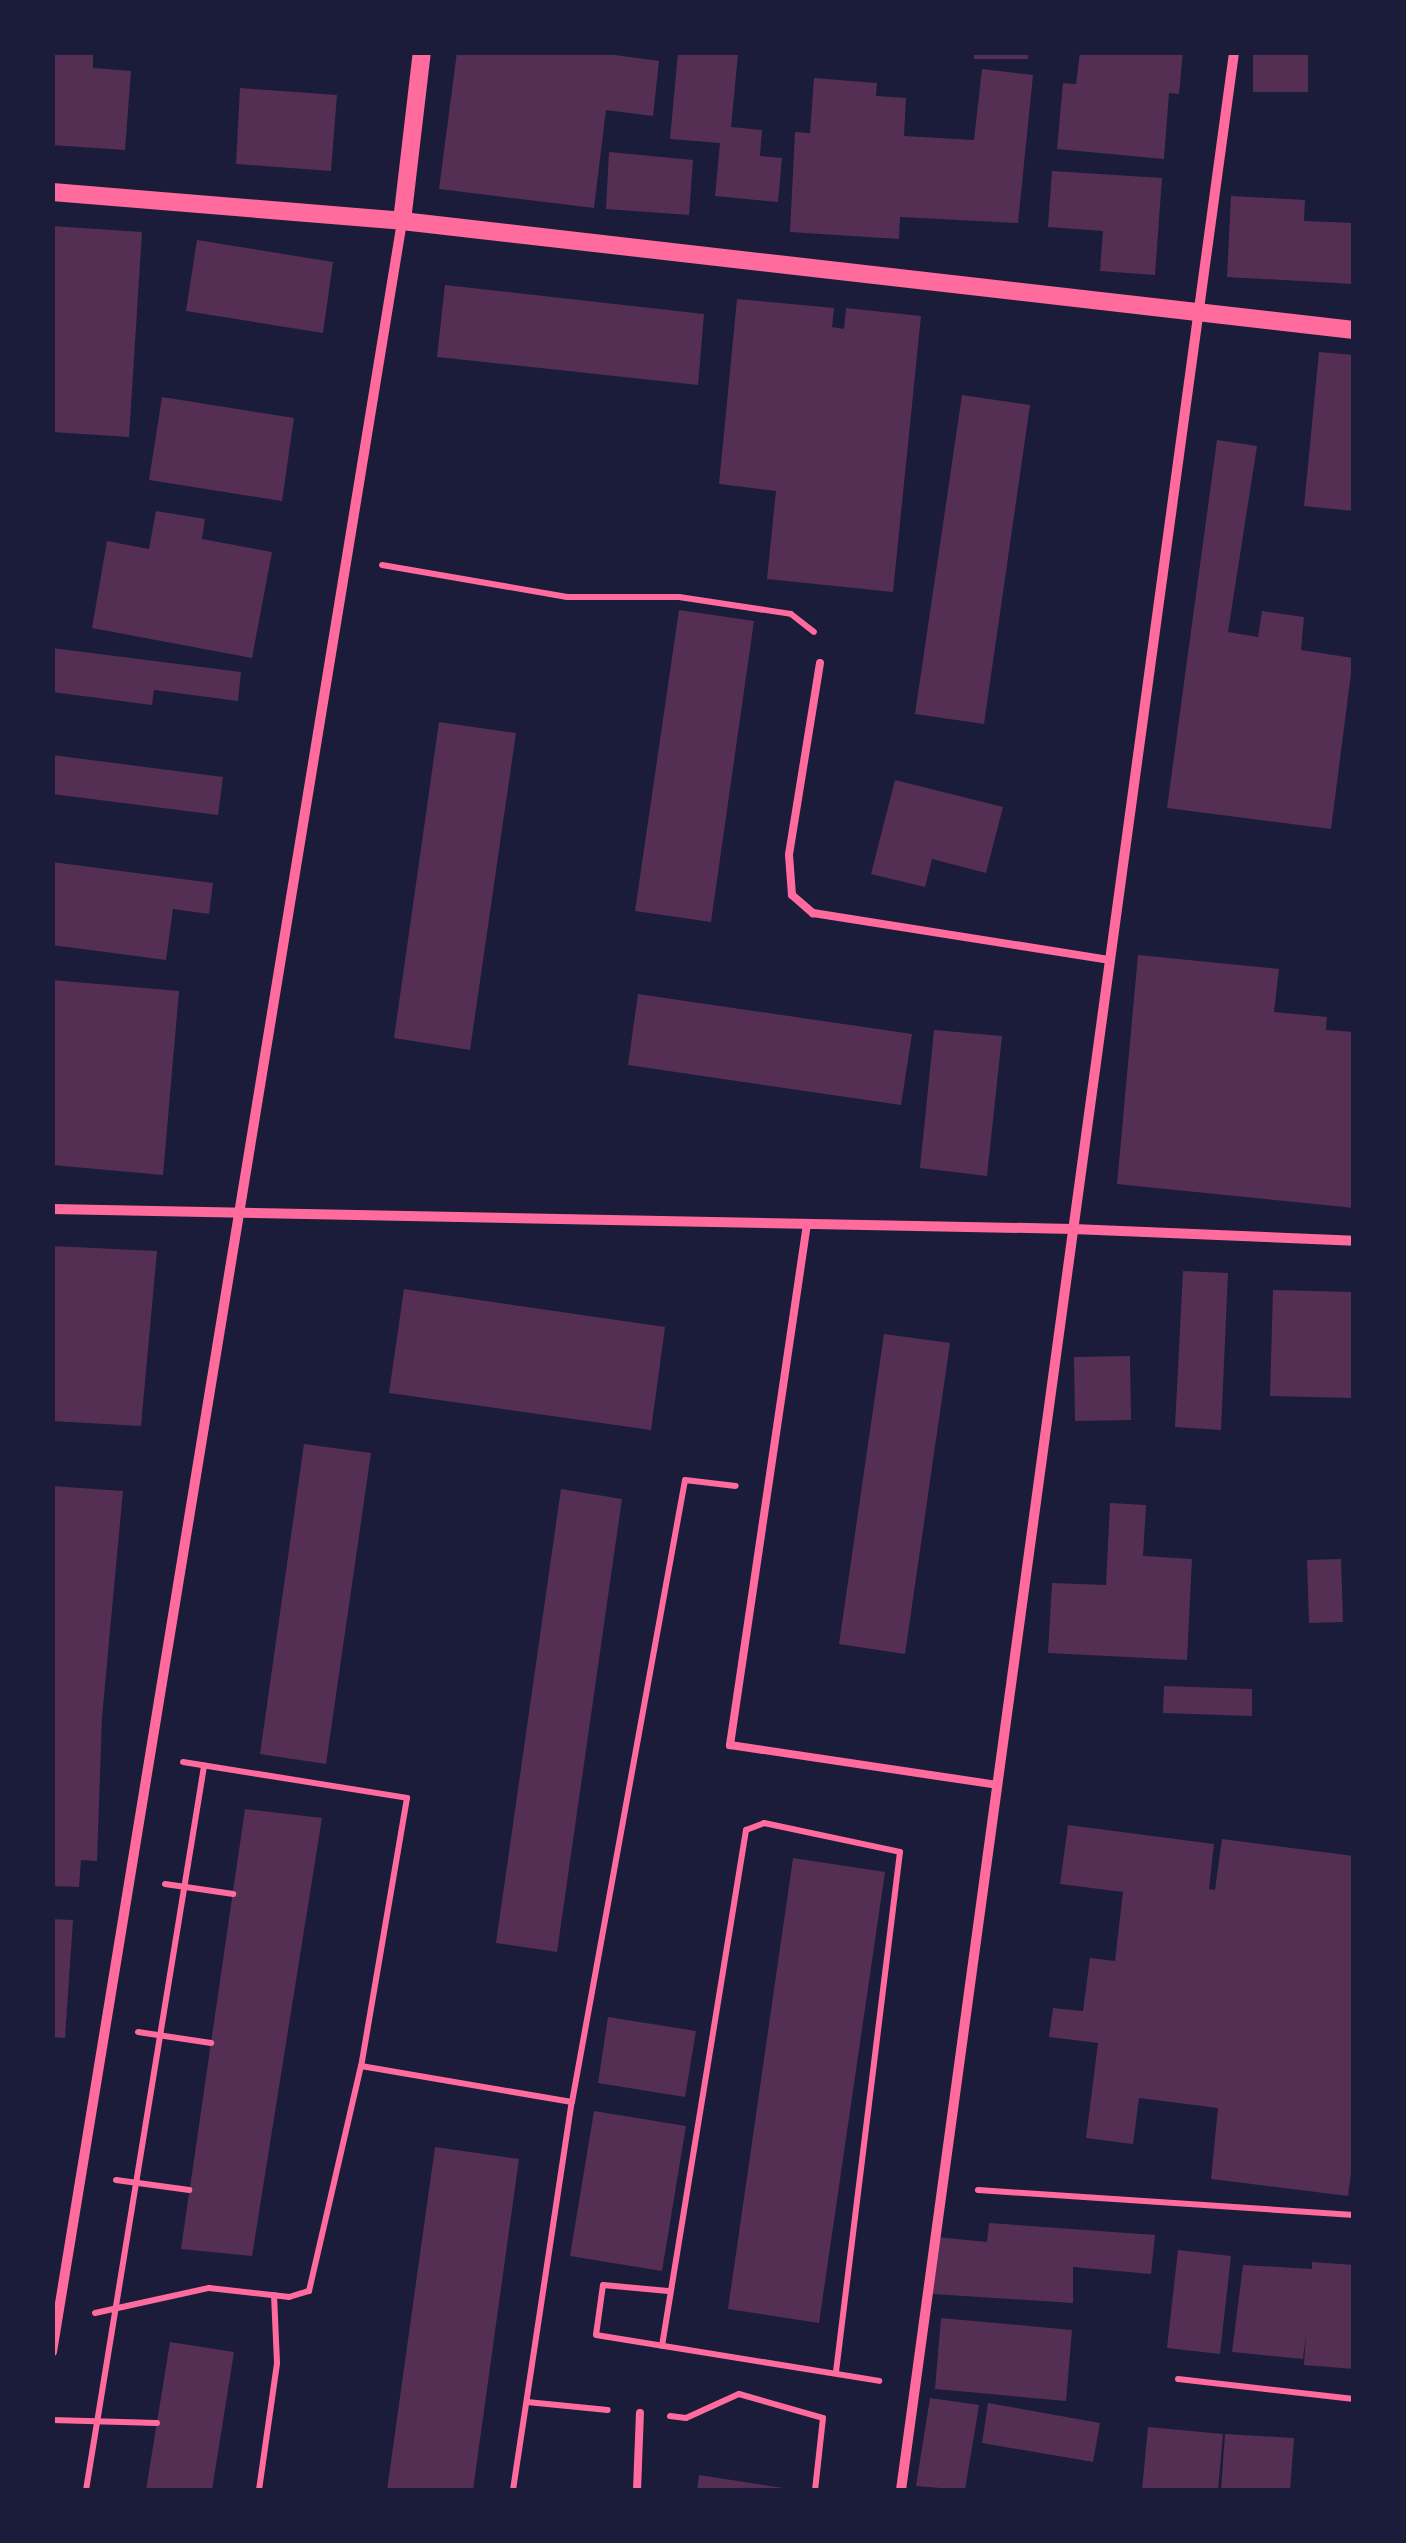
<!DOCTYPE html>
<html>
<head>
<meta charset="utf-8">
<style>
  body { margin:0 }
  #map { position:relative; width:1406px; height:2543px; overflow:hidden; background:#1b1b3a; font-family:"IBM Plex Sans",sans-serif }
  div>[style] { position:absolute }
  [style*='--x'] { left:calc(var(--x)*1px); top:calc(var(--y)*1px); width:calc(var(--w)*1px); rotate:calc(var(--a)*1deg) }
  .building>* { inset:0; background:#542f53 }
  .path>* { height:6px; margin:-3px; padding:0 3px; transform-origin:3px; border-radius:3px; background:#ff6b9d }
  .service>* { height:8px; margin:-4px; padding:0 4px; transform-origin:4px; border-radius:4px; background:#ff6b9d }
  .minor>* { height:10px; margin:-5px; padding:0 5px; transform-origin:5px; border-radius:5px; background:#ff6b9d }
  .tertiary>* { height:18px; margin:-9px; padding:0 9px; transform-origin:9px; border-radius:9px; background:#ff6b9d }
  span { translate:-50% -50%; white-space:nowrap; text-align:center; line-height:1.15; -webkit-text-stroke:10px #1b1b3a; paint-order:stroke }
  .frame { position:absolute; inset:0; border:55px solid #1b1b3a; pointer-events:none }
</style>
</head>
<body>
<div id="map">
  <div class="building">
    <i style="clip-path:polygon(52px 52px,93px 52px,93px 68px,131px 71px,125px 150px,52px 145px)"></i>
    <i style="clip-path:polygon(457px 52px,593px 52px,659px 61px,653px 116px,606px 110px,594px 208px,439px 189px)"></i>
    <i style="clip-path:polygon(678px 52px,738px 54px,731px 127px,762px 130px,760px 156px,782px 158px,778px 202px,715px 196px,720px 143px,670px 139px)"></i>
    <i style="clip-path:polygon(974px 52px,1028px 52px,1028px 59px,974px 59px)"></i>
    <i style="clip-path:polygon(1080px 52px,1183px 52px,1179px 94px,1169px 93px,1164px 159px,1057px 149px,1063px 83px,1076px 84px)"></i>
    <i style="clip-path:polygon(1253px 52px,1308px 52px,1308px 92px,1253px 92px)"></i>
    <i style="clip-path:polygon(982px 69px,1033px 75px,1018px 223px,900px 217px,899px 239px,790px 232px,795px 132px,810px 133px,814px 78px,877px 83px,876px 96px,906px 98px,904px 136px,974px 140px)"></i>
    <i style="clip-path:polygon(240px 88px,337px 95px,331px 171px,236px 164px)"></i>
    <i style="clip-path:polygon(609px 152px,693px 160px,689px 215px,606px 209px)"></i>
    <i style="clip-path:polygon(1052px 171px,1162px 178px,1155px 275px,1100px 271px,1103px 231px,1048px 227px)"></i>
    <i style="clip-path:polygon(1231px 196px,1305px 200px,1304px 221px,1354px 223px,1354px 284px,1227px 277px)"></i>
    <i style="clip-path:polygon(52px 226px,142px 232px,129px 437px,52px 432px)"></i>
    <i style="clip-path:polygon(197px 240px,333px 262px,323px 333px,186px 311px)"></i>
    <i style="clip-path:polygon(445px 285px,704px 314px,698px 385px,437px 357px)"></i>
    <i style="clip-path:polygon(737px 299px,834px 308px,832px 327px,844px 329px,846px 308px,921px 316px,893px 592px,767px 579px,776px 491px,719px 484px)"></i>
    <i style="clip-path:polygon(1319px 352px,1354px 355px,1354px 511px,1304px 506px)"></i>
    <i style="clip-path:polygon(962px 395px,1030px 405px,984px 724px,915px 714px)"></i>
    <i style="clip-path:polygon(162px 397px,294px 418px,282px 501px,149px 480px)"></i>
    <i style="clip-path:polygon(1217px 440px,1257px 446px,1228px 632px,1258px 637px,1262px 611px,1304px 617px,1301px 650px,1353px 658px,1331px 829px,1167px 808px)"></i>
    <i style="clip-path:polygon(156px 511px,205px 519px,202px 539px,272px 552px,252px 658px,92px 628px,107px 541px,149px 549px)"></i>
    <i style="clip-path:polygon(679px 610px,754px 621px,711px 922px,635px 911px)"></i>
    <i style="clip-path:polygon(52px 648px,241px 672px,238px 701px,154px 690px,152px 705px,52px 692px)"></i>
    <i style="clip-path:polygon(439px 722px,516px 733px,470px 1050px,394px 1038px)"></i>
    <i style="clip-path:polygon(52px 755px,223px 777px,218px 815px,52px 794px)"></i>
    <i style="clip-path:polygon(895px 780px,1003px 807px,986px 873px,932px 859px,925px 887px,871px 874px)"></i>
    <i style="clip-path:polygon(52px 862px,213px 883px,209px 914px,173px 909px,166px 960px,52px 945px)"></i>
    <i style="clip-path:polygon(1138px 955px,1279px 969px,1274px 1012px,1327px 1017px,1326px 1030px,1354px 1032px,1354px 1208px,1117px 1184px)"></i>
    <i style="clip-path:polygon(52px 980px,179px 991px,163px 1175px,52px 1165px)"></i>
    <i style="clip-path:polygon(638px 994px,912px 1034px,901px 1105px,628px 1065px)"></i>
    <i style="clip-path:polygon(934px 1030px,1002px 1036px,987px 1176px,920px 1168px)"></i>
    <i style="clip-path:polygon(52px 1246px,157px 1251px,141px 1426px,52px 1421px)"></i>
    <i style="clip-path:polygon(1183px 1271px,1228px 1273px,1221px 1430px,1175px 1427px)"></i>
    <i style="clip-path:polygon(404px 1289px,665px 1327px,651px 1430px,389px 1393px)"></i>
    <i style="clip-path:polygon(1273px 1290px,1354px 1292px,1354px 1398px,1270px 1396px)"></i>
    <i style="clip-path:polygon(884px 1334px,950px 1343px,905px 1654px,839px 1644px)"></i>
    <i style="clip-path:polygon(1130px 1356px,1131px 1420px,1075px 1421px,1074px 1357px)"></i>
    <i style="clip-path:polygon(304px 1444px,371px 1453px,326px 1764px,260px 1754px)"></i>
    <i style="clip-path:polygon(52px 1486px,123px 1491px,102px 1717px,97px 1861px,81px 1860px,79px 1887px,52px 1886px)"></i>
    <i style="clip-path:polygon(561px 1489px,622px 1499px,557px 1952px,496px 1943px)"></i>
    <i style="clip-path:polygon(1110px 1503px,1146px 1505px,1143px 1556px,1192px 1559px,1187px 1660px,1048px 1653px,1052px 1583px,1106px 1585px)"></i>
    <i style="clip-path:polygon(1341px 1559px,1343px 1622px,1309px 1623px,1307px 1560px)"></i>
    <i style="clip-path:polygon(1164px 1686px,1252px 1689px,1252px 1716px,1163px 1713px)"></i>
    <i style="clip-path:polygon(245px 1809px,322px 1818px,252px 2256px,181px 2249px)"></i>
    <i style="clip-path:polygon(1068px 1825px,1214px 1844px,1209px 1889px,1215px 1890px,1222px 1839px,1354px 1856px,1354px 2151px,1348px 2196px,1211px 2179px,1218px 2108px,1139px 2098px,1133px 2144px,1086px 2138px,1098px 2043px,1049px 2037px,1053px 2008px,1083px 2011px,1090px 1958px,1115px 1961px,1123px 1892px,1060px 1884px)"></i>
    <i style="clip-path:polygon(793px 1858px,885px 1872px,819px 2323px,728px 2309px)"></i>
    <i style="clip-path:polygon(52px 1919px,73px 1920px,65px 2038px,52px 2037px)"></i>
    <i style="clip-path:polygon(608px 2017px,696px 2031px,685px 2097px,598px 2083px)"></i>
    <i style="clip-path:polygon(594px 2111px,686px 2126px,662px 2271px,570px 2256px)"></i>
    <i style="clip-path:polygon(435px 2147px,519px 2159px,473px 2490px,387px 2490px)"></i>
    <i style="clip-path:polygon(989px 2223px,1155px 2235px,1151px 2274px,1073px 2267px,1073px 2303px,933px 2294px,936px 2237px,987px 2242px)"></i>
    <i style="clip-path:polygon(1178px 2250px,1231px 2256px,1220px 2354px,1167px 2348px)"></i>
    <i style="clip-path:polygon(1312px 2262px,1354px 2265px,1354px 2369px,1304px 2365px,1306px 2333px,1303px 2359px,1232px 2352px,1243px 2265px,1312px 2269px)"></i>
    <i style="clip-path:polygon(941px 2318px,1072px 2330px,1066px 2401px,935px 2389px)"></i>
    <i style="clip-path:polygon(170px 2342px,234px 2352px,212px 2490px,146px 2490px)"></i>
    <i style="clip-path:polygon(930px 2398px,979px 2405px,965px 2490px,916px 2486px)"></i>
    <i style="clip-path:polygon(988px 2403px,1100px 2423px,1093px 2462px,982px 2443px)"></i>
    <i style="clip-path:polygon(1148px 2427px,1223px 2434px,1218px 2490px,1142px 2490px)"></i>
    <i style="clip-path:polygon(1225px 2434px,1294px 2438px,1290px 2490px,1221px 2490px)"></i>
    <i style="clip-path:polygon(699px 2475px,783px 2488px,783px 2490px,697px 2490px)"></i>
  </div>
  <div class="path">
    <i style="--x:382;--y:565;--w:188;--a:9.8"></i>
    <i style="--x:567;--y:597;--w:112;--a:0"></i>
    <i style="--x:679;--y:597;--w:113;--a:8.6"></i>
    <i style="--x:791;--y:614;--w:29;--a:38"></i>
    <i style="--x:183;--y:1762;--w:227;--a:9.1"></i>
    <i style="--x:407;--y:1798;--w:272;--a:99.7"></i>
    <i style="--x:165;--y:1884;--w:69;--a:8.4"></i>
    <i style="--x:138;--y:2032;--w:74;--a:8.6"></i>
    <i style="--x:116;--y:2180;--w:74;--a:7.8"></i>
    <i style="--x:978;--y:2190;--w:377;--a:3.8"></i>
    <i style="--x:668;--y:2291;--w:65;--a:-174.7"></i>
    <i style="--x:603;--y:2285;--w:50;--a:98"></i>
    <i style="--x:596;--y:2335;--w:287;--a:9.2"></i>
    <i style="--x:95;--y:2313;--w:117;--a:-12.4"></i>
    <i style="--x:209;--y:2288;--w:81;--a:6.4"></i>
    <i style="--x:289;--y:2297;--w:21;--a:-17"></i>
    <i style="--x:309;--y:2291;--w:231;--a:-77"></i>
    <i style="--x:361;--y:2066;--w:214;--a:9.7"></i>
    <i style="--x:662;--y:2346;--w:523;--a:-80.75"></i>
    <i style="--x:746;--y:1830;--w:19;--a:-21"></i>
    <i style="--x:764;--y:1823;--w:139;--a:12"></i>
    <i style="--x:900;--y:1852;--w:524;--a:97.02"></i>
    <i style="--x:1178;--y:2379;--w:177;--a:6.5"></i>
    <i style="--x:527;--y:2402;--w:81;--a:5.6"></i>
    <i style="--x:670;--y:2416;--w:16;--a:7"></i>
    <i style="--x:686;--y:2418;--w:58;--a:-24.4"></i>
    <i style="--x:739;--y:2394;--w:87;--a:15.9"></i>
    <i style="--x:823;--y:2418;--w:72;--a:96.3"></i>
    <i style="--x:52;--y:2420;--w:105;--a:1.6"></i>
    <i style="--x:86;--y:2490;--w:734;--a:-80.74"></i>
    <i style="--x:259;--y:2490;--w:128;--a:-81.9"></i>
    <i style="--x:277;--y:2363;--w:68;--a:-92.5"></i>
    <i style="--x:513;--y:2490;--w:392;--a:-81.4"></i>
    <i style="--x:572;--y:2102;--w:632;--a:-79.7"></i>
    <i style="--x:685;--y:1480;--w:51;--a:6.7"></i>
  </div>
  <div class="service">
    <i style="--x:820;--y:663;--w:194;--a:99.2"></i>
    <i style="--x:789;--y:855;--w:40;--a:85.7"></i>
    <i style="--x:792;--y:895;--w:28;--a:41"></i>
    <i style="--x:813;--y:913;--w:301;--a:9"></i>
    <i style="--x:807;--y:1224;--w:527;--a:98.41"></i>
    <i style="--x:730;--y:1745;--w:270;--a:8.5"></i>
    <i style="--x:637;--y:2490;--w:77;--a:-87.8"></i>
  </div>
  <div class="minor">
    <i style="--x:52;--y:1209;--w:1021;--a:1.12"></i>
    <i style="--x:1073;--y:1229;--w:281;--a:2.4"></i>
    <i style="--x:52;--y:2352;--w:2160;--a:-80.67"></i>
    <i style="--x:901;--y:2490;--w:2461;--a:-82.22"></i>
  </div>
  <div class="tertiary">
    <i style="--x:52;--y:192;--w:351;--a:4.7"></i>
    <i style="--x:402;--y:221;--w:958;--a:6.53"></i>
    <i style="--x:402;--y:221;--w:170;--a:-83.3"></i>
  </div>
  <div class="frame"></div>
</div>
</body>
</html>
